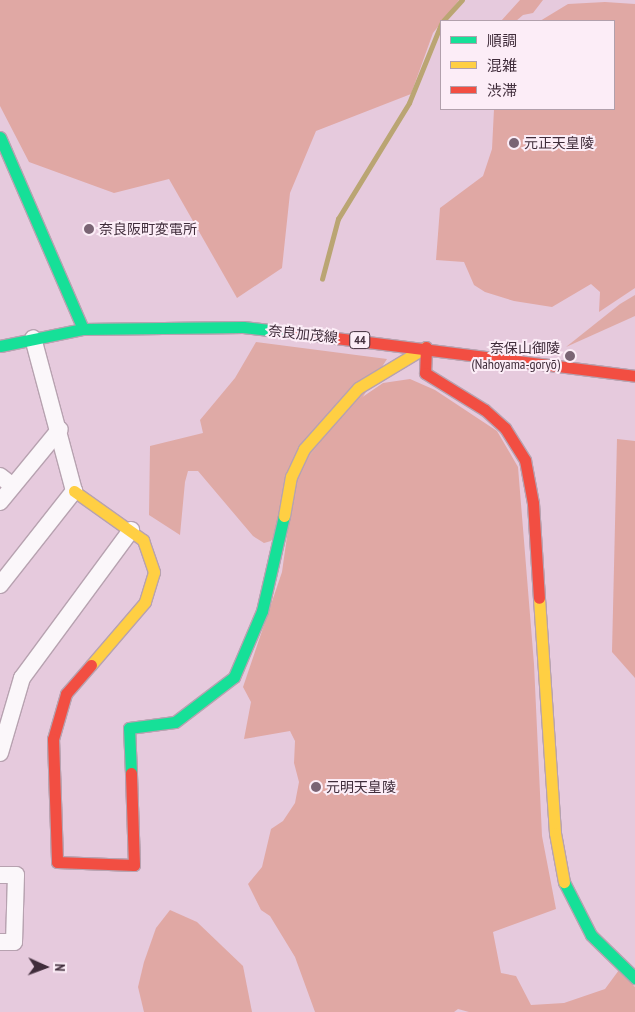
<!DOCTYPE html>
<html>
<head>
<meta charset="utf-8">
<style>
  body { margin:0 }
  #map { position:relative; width:635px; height:1012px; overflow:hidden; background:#e6cadd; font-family:"PT Sans Narrow","Noto Sans JP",sans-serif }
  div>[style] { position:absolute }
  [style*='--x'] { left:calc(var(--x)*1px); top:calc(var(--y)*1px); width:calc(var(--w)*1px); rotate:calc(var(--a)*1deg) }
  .green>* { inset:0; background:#dfaaa6 }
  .forest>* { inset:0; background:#e0a8a4 }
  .stream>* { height:4.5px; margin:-2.25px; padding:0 2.25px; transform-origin:2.25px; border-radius:2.25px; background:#baa573 }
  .roads { filter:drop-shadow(1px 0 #b7a2b0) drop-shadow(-1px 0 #b7a2b0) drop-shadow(0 1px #b7a2b0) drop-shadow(0 -1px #b7a2b0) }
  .street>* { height:16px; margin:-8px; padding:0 8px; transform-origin:8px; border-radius:8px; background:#fbf7fa }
  .fast>* { height:11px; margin:-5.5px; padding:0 5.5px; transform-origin:5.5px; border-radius:5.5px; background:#16e098 }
  .slow>* { height:11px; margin:-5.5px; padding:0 5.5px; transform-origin:5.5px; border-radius:5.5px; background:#ffcf43 }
  .jam>* { height:11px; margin:-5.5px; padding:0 5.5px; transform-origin:5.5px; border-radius:5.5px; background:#f24e42 }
  .dots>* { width:14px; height:14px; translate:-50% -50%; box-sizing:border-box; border:2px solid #fcedf7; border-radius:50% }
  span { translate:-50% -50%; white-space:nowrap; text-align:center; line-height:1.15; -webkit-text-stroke:4px #fcedf7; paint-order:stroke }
  .shield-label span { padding:1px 4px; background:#fcedf7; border:1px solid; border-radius:4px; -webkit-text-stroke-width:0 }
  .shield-label { font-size:12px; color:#402d3b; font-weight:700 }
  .poi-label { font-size:14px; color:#402d3b }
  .left { translate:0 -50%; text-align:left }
  .right { translate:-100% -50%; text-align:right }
  .street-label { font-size:14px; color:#402d3b }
  .legend { position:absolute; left:440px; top:20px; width:175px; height:90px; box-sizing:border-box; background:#fcedf7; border:1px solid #b1a0ac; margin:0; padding:6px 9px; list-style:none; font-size:15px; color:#402d3b }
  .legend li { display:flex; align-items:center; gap:10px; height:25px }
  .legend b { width:25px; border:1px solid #b1a0ac }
  .north { position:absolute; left:20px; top:942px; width:50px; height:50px; -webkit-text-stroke:4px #fcedf7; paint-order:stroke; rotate:92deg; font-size:14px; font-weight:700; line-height:20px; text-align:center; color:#402d3b }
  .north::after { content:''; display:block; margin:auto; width:18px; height:22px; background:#402d3b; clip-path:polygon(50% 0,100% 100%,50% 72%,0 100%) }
</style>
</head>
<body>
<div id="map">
  <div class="green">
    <i style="clip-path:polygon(635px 295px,635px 316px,566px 347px,620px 304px)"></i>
    <i style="clip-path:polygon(256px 342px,387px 359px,271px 541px,264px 543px,253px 536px,198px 471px,188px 471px,185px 482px,180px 535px,149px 515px,150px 446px,203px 433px,200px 420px,235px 378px)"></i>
  </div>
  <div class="forest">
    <i style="clip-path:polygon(0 0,459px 0,433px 33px,411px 94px,316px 131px,290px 193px,282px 268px,237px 298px,169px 179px,114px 193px,29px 162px,0 106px)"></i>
    <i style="clip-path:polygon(520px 0,543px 0,533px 13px,523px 15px,516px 21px,501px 21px)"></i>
    <i style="clip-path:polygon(605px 2px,635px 4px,635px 288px,599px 312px,600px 292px,591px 284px,552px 307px,514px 301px,485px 292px,474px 285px,464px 262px,436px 260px,440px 208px,483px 176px,492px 149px,494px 109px,614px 109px,614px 21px,540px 21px,568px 4px)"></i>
    <i style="clip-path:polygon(410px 379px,435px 390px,497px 431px,518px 467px,534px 664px,542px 836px,556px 909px,493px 932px,501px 973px,516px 976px,531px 1005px,564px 1003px,605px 989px,619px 970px,635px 987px,635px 1012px,469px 1012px,458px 1009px,454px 1012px,315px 1012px,295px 957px,270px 916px,261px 910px,248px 884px,262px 867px,271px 829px,283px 821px,295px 803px,299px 782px,294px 763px,295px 741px,290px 731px,244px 739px,251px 702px,243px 687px,282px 572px,295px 479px,342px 411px,383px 383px)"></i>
    <i style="clip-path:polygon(617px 439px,635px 441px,635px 678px,612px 652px)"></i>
    <i style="clip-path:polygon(170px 910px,197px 922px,243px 966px,252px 1012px,144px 1012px,138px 987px,144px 962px,156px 928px)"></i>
  </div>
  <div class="stream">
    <i style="--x:443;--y:21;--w:28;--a:-48"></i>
    <i style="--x:322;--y:279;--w:62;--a:-75.1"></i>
    <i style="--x:338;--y:219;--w:136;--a:-58.5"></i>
    <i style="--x:409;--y:103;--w:85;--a:-67.9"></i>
  </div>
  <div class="roads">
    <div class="street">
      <i style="--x:0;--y:476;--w:16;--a:38"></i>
      <i style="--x:0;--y:502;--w:94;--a:-50.6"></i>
      <i style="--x:0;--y:585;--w:120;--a:-51.8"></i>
      <i style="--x:74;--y:491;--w:158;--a:-105"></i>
      <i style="--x:0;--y:753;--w:78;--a:-73.7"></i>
      <i style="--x:22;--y:678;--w:184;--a:-53.6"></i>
      <i style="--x:0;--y:875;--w:16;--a:0"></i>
      <i style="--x:16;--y:875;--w:67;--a:91.7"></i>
      <i style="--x:14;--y:942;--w:14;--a:180"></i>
    </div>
    <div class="fast">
      <i style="--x:0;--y:137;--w:209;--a:66.6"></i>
      <i style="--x:0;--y:346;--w:85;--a:-11.6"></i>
      <i style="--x:83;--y:329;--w:160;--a:-0.7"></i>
      <i style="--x:243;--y:327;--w:53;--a:6.5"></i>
      <i style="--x:131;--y:773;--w:45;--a:-92.5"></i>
      <i style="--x:129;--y:728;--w:46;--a:-7.4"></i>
      <i style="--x:175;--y:722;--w:74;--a:-37.3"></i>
      <i style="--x:234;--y:677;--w:72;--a:-67"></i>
      <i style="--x:262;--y:611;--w:98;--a:-77"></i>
      <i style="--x:564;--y:882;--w:59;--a:63"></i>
      <i style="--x:591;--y:935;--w:62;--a:44.3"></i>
    </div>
    <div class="slow">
      <i style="--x:74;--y:491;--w:85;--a:35.4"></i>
      <i style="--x:143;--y:540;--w:34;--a:71"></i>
      <i style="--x:154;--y:572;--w:31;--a:107"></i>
      <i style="--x:145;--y:602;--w:83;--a:130.6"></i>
      <i style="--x:284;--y:516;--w:40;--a:-80"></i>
      <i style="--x:291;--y:477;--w:31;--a:-65"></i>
      <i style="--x:304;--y:449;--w:81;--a:-48.5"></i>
      <i style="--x:358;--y:388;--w:79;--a:-31.1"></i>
      <i style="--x:539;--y:598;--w:236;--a:86.1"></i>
      <i style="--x:555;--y:833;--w:50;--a:79.6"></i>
    </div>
    <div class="jam">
      <i style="--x:296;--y:333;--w:342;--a:7.2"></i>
      <i style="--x:426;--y:347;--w:26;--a:92"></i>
      <i style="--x:425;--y:373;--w:70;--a:31.7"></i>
      <i style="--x:485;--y:410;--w:27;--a:42"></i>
      <i style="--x:505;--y:428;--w:38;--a:58"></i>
      <i style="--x:525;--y:460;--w:44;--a:79.5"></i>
      <i style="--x:533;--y:503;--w:95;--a:86.4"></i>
      <i style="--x:91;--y:665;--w:38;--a:131"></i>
      <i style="--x:66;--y:694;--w:47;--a:106.1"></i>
      <i style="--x:53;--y:739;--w:123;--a:88.1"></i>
      <i style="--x:57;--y:862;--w:77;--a:2.2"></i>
      <i style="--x:134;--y:865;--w:92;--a:-91.9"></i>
    </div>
  </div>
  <div class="dots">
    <i style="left:514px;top:143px;background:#7a6474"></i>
    <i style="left:89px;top:229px;background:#7a6474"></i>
    <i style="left:570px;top:356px;background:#7a6474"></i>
    <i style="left:316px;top:787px;background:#7a6474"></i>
  </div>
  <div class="shield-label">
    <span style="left:360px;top:340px">44</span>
  </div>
  <div class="poi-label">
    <span class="left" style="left:524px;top:143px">元正天皇陵</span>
    <span class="left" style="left:99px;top:229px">奈良阪町変電所</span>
    <span class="right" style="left:560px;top:356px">奈保山御陵<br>(Nahoyama-goryō)</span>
    <span class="left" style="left:326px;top:787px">元明天皇陵</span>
  </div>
  <div class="street-label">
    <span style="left:303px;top:334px;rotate:6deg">奈良加茂線</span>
  </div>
  <ul class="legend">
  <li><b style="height:6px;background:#16e098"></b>順調</li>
  <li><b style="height:6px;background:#ffcf43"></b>混雑</li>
  <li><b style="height:6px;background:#f24e42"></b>渋滞</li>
  </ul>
  <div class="north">N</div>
</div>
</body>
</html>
